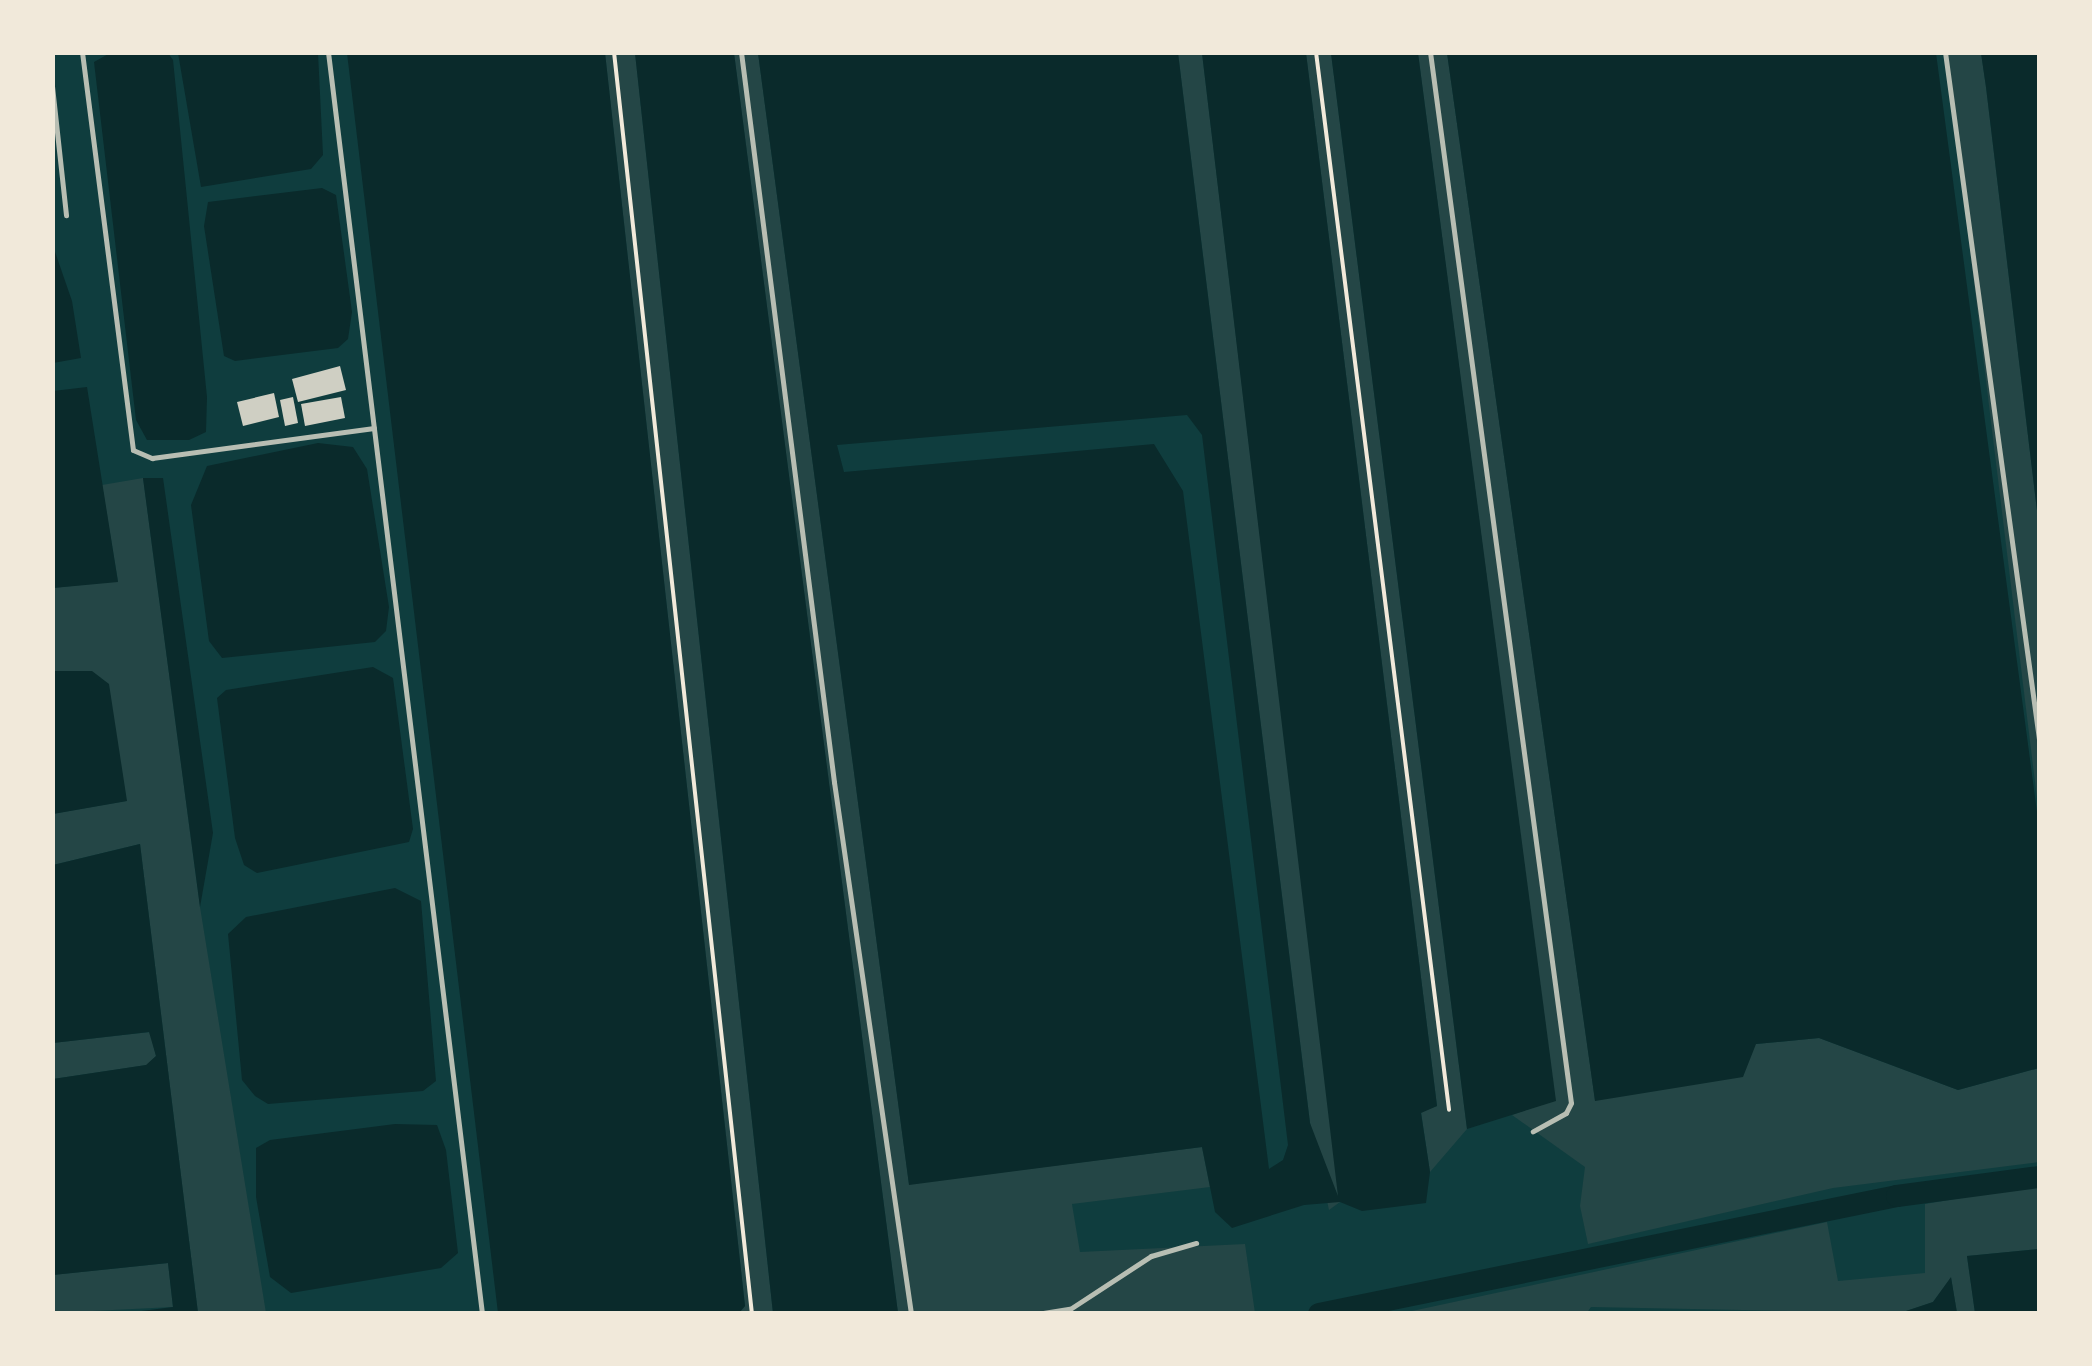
<!DOCTYPE html>
<html>
<head>
<meta charset="utf-8">
<style>
  body { margin:0 }
  #map { position:relative; width:2092px; height:1366px; overflow:hidden; background:#0f3d3e; font-family:"Roboto Condensed",sans-serif }
  div>[style] { position:absolute }
  [style*='--x'] { left:calc(var(--x)*1px); top:calc(var(--y)*1px); width:calc(var(--w)*1px); rotate:calc(var(--a)*1deg) }
  .green>* { inset:0; background:#244646 }
  .water>* { inset:0; background:#0a2a2b }
  .canal>* { height:22px; margin:-11px; padding:0 11px; transform-origin:11px; border-radius:11px; background:#0a2a2b }
  .building>* { inset:0; background:#cfcfc3 }
  .path>* { height:4px; margin:-2px; padding:0 2px; transform-origin:2px; border-radius:2px; background:#f1e9da }
  .service>* { height:5px; margin:-2.5px; padding:0 2.5px; transform-origin:2.5px; border-radius:2.5px; background:#b8beb3 }
  span { translate:-50% -50%; white-space:nowrap; text-align:center; line-height:1.15; -webkit-text-stroke:8px #f1e9da; paint-order:stroke }
  .frame { position:absolute; inset:0; border:55px solid #f1e9da; pointer-events:none }
</style>
</head>
<body>
<div id="map">
  <div class="green">
    <i style="clip-path:polygon(605px 53px,635px 53px,773px 1313px,739px 1313px,745px 1306px)"></i>
    <i style="clip-path:polygon(734px 53px,758px 53px,909px 1184px,1202px 1147px,1210px 1187px,1072px 1204px,1080px 1252px,1245px 1244px,1255px 1313px,898px 1313px)"></i>
    <i style="clip-path:polygon(1178px 53px,1202px 53px,1340px 1202px,1329px 1210px,1310px 1123px)"></i>
    <i style="clip-path:polygon(1306px 53px,1331px 53px,1467px 1129px,1430px 1172px,1421px 1112px,1437px 1106px)"></i>
    <i style="clip-path:polygon(1418px 53px,1447px 53px,1595px 1100px,1756px 1044px,1819px 1038px,1958px 1090px,2039px 1068px,2039px 1162px,1833px 1188px,1588px 1244px,1580px 1206px,1585px 1167px,1512px 1115px,1555px 1100px)"></i>
    <i style="clip-path:polygon(1946px 53px,1981px 53px,1986px 87px,2039px 527px,2039px 815px)"></i>
    <i style="clip-path:polygon(143px 478px,200px 907px,266px 1313px,198px 1313px,140px 844px,53px 865px,52px 814px,126px 801px,91px 671px,53px 671px,53px 588px,118px 581px,102px 485px)"></i>
    <i style="clip-path:polygon(150px 1032px,156px 1056px,147px 1065px,53px 1079px,52px 1043px)"></i>
    <i style="clip-path:polygon(2039px 1185px,2039px 1249px,1967px 1256px,1975px 1313px,1957px 1313px,1951px 1278px,1933px 1302px,1900px 1313px,1591px 1307px,1586px 1314px,1398px 1314px,1827px 1222px,1838px 1281px,1925px 1273px,1925px 1204px)"></i>
    <i style="clip-path:polygon(168px 1263px,173px 1307px,53px 1313px,52px 1275px)"></i>
  </div>
  <div class="water">
    <i style="clip-path:polygon(112px 52px,168px 53px,173px 60px,207px 397px,206px 432px,189px 440px,147px 440px,136px 420px,94px 62px)"></i>
    <i style="clip-path:polygon(178px 53px,318px 53px,323px 155px,311px 169px,201px 187px)"></i>
    <i style="clip-path:polygon(347px 53px,605px 53px,745px 1306px,739px 1313px,498px 1313px)"></i>
    <i style="clip-path:polygon(635px 53px,734px 53px,898px 1313px,773px 1313px)"></i>
    <i style="clip-path:polygon(evenodd,758px 53px,1178px 53px,1310px 1123px,1338px 1196px,1202px 53px,1306px 53px,1437px 1106px,1421px 1113px,1430px 1172px,1426px 1203px,1362px 1211px,1340px 1202px,1304px 1205px,1232px 1228px,1215px 1212px,1202px 1147px,909px 1185px,758px 53px,1187px 415px,1202px 435px,1288px 1145px,1283px 1160px,1269px 1169px,1183px 491px,1154px 444px,844px 472px,837px 445px,1187px 415px)"></i>
    <i style="clip-path:polygon(1331px 53px,1418px 53px,1556px 1101px,1467px 1129px)"></i>
    <i style="clip-path:polygon(1447px 53px,1936px 53px,2039px 827px,2039px 1068px,1958px 1090px,1819px 1038px,1756px 1044px,1743px 1077px,1595px 1101px)"></i>
    <i style="clip-path:polygon(1981px 53px,2039px 53px,2039px 527px,1986px 87px)"></i>
    <i style="clip-path:polygon(322px 188px,336px 195px,352px 312px,348px 339px,338px 348px,235px 361px,224px 356px,204px 226px,208px 202px)"></i>
    <i style="clip-path:polygon(53px 246px,72px 301px,81px 358px,53px 363px)"></i>
    <i style="clip-path:polygon(87px 387px,118px 582px,53px 588px,53px 391px)"></i>
    <i style="clip-path:polygon(318px 443px,353px 447px,367px 469px,389px 607px,386px 631px,375px 642px,222px 658px,209px 641px,191px 505px,207px 466px)"></i>
    <i style="clip-path:polygon(143px 478px,163px 478px,213px 833px,200px 907px)"></i>
    <i style="clip-path:polygon(373px 667px,393px 678px,413px 829px,409px 842px,257px 873px,244px 865px,235px 838px,217px 698px,226px 690px)"></i>
    <i style="clip-path:polygon(53px 671px,92px 671px,109px 684px,127px 801px,53px 814px)"></i>
    <i style="clip-path:polygon(140px 844px,198px 1313px,126px 1313px,173px 1307px,168px 1263px,53px 1275px,53px 1079px,146px 1065px,156px 1056px,149px 1032px,53px 1043px,53px 865px)"></i>
    <i style="clip-path:polygon(395px 888px,421px 901px,436px 1081px,423px 1091px,268px 1104px,255px 1096px,242px 1080px,228px 934px,246px 917px)"></i>
    <i style="clip-path:polygon(395px 1124px,437px 1125px,446px 1150px,458px 1253px,441px 1268px,291px 1293px,270px 1277px,256px 1197px,256px 1148px,270px 1140px)"></i>
    <i style="clip-path:polygon(2039px 1249px,2039px 1313px,1975px 1313px,1967px 1256px)"></i>
    <i style="clip-path:polygon(1951px 1277px,1957px 1313px,1900px 1313px,1933px 1302px)"></i>
  </div>
  <div class="canal">
    <i style="--x:1319;--y:1314;--w:590;--a:-11.54"></i>
    <i style="--x:1897;--y:1196;--w:144;--a:-7.6"></i>
  </div>
  <div class="building">
    <i style="clip-path:polygon(340px 366px,346px 390px,298px 402px,292px 379px)"></i>
    <i style="clip-path:polygon(274px 393px,279px 417px,243px 426px,237px 402px)"></i>
    <i style="clip-path:polygon(293px 397px,298px 423px,285px 426px,280px 400px)"></i>
    <i style="clip-path:polygon(341px 397px,345px 418px,305px 426px,301px 404px)"></i>
  </div>
  <div class="path">
    <i style="--x:614;--y:52;--w:1270;--a:83.76"></i>
    <i style="--x:1316;--y:52;--w:1066;--a:82.83"></i>
  </div>
  <div class="service">
    <i style="--x:82;--y:52;--w:401;--a:82.7"></i>
    <i style="--x:133;--y:450;--w:21;--a:23"></i>
    <i style="--x:152;--y:458;--w:224;--a:-7.7"></i>
    <i style="--x:328;--y:52;--w:1271;--a:83.04"></i>
    <i style="--x:741;--y:52;--w:736;--a:82.74"></i>
    <i style="--x:834;--y:782;--w:538;--a:81.76"></i>
    <i style="--x:1430;--y:52;--w:1060;--a:82.36"></i>
    <i style="--x:1571;--y:1103;--w:11;--a:117"></i>
    <i style="--x:1566;--y:1113;--w:38;--a:151"></i>
    <i style="--x:1945;--y:52;--w:700;--a:82.21"></i>
    <i style="--x:52;--y:86;--w:130;--a:83.8"></i>
    <i style="--x:1037;--y:1314;--w:33;--a:-9"></i>
    <i style="--x:1070;--y:1309;--w:97;--a:-33.2"></i>
    <i style="--x:1151;--y:1256;--w:47;--a:-16.1"></i>
  </div>
  <div class="frame"></div>
</div>
</body>
</html>
